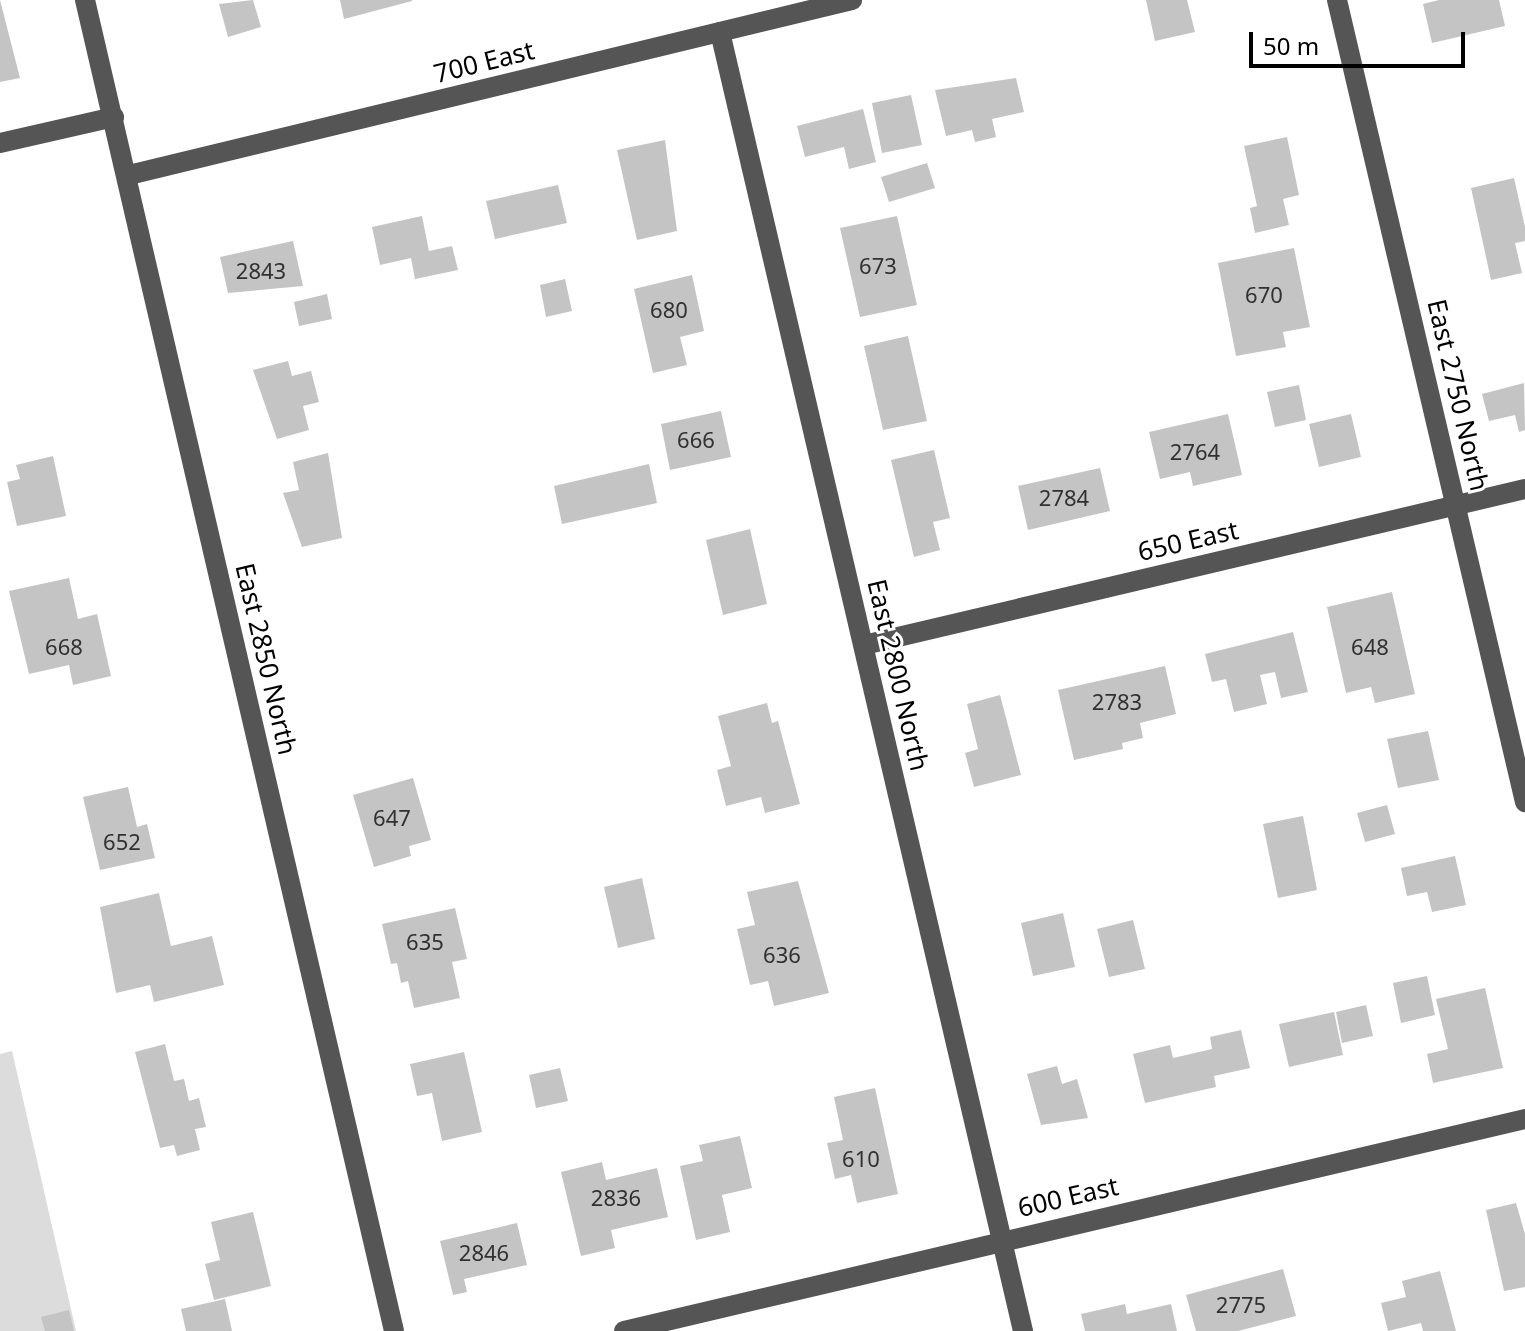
<!DOCTYPE html>
<html>
<head>
<meta charset="utf-8">
<style>
  body { margin:0 }
  #map { position:relative; width:1525px; height:1331px; overflow:hidden; background:#fff; font-family:"Noto Sans",sans-serif }
  div>[style] { position:absolute }
  [style*='--x'] { left:calc(var(--x)*1px); top:calc(var(--y)*1px); width:calc(var(--w)*1px); rotate:calc(var(--a)*1deg) }
  .green>* { inset:0; background:#dcdcdc }
  .building>* { inset:0; background:#c4c4c4 }
  .minor>* { height:20px; margin:-10px; padding:0 10px; transform-origin:10px; border-radius:10px; background:#555 }
  span { translate:-50% -50%; white-space:nowrap; text-align:center; line-height:1.15; -webkit-text-stroke:6px #fff; paint-order:stroke }
  .number-label { font-size:22px; color:#313131 }
  .number-label span { -webkit-text-stroke-width:0 }
  .street-label { font-size:26px; color:#000 }
  .scale { position:absolute; left:1249px; top:32px; width:216px; height:36px; box-sizing:border-box; border:4px solid #000; border-top:0; padding-left:10px; font-size:24px; line-height:28px; white-space:nowrap; color:#000; -webkit-text-stroke:6px #fff; paint-order:stroke }
</style>
</head>
<body>
<div id="map">
  <div class="green">
    <i style="clip-path:polygon(12px 1051px,76px 1331px,0 1331px,0 1054px)"></i>
  </div>
  <div class="building">
    <i style="clip-path:polygon(0 0,20px 78px,0 82px)"></i>
    <i style="clip-path:polygon(253px 0,261px 27px,228px 37px,219px 4px)"></i>
    <i style="clip-path:polygon(340px 0,412px 0,412px 1px,344px 19px)"></i>
    <i style="clip-path:polygon(1146px 0,1187px 0,1195px 32px,1155px 41px)"></i>
    <i style="clip-path:polygon(1439px 0,1499px 0,1505px 26px,1432px 43px,1423px 4px)"></i>
    <i style="clip-path:polygon(1016px 78px,1024px 112px,992px 119px,996px 137px,975px 142px,972px 130px,946px 136px,935px 90px)"></i>
    <i style="clip-path:polygon(911px 95px,922px 145px,882px 153px,872px 103px)"></i>
    <i style="clip-path:polygon(863px 109px,876px 162px,849px 169px,844px 147px,805px 157px,797px 126px)"></i>
    <i style="clip-path:polygon(1287px 137px,1299px 195px,1283px 199px,1289px 225px,1255px 233px,1250px 208px,1257px 206px,1244px 146px)"></i>
    <i style="clip-path:polygon(665px 140px,677px 231px,637px 240px,617px 150px)"></i>
    <i style="clip-path:polygon(927px 163px,935px 188px,889px 202px,881px 177px)"></i>
    <i style="clip-path:polygon(1514px 178px,1525px 227px,1525px 241px,1515px 243px,1522px 273px,1491px 280px,1471px 188px)"></i>
    <i style="clip-path:polygon(558px 185px,567px 223px,495px 239px,486px 201px)"></i>
    <i style="clip-path:polygon(422px 216px,429px 251px,452px 246px,458px 270px,415px 279px,411px 258px,380px 265px,372px 227px)"></i>
    <i style="clip-path:polygon(897px 216px,917px 305px,860px 317px,840px 228px)"></i>
    <i style="clip-path:polygon(293px 241px,303px 286px,228px 293px,220px 257px)"></i>
    <i style="clip-path:polygon(1294px 248px,1310px 327px,1283px 332px,1286px 347px,1236px 356px,1218px 263px)"></i>
    <i style="clip-path:polygon(692px 275px,704px 331px,680px 337px,687px 365px,653px 373px,634px 289px)"></i>
    <i style="clip-path:polygon(565px 279px,572px 311px,546px 317px,540px 285px)"></i>
    <i style="clip-path:polygon(327px 294px,332px 319px,299px 326px,294px 302px)"></i>
    <i style="clip-path:polygon(908px 336px,927px 421px,883px 430px,864px 346px)"></i>
    <i style="clip-path:polygon(288px 361px,292px 376px,311px 371px,319px 402px,303px 406px,309px 430px,277px 439px,253px 370px)"></i>
    <i style="clip-path:polygon(1524px 383px,1525px 430px,1519px 432px,1515px 415px,1489px 421px,1482px 394px)"></i>
    <i style="clip-path:polygon(1299px 385px,1306px 420px,1275px 427px,1267px 392px)"></i>
    <i style="clip-path:polygon(721px 411px,731px 457px,670px 470px,661px 424px)"></i>
    <i style="clip-path:polygon(1228px 414px,1242px 475px,1193px 486px,1190px 472px,1160px 479px,1149px 432px)"></i>
    <i style="clip-path:polygon(1351px 414px,1361px 457px,1319px 467px,1309px 424px)"></i>
    <i style="clip-path:polygon(934px 450px,950px 518px,933px 522px,940px 550px,914px 557px,891px 460px)"></i>
    <i style="clip-path:polygon(328px 453px,342px 538px,302px 547px,283px 493px,299px 490px,293px 462px)"></i>
    <i style="clip-path:polygon(53px 456px,66px 516px,17px 526px,7px 482px,20px 479px,16px 465px)"></i>
    <i style="clip-path:polygon(649px 464px,657px 503px,562px 524px,554px 486px)"></i>
    <i style="clip-path:polygon(1100px 468px,1110px 511px,1028px 530px,1018px 486px)"></i>
    <i style="clip-path:polygon(750px 529px,767px 604px,723px 615px,706px 540px)"></i>
    <i style="clip-path:polygon(69px 578px,78px 619px,97px 614px,111px 676px,73px 685px,69px 665px,29px 674px,9px 591px)"></i>
    <i style="clip-path:polygon(1392px 592px,1415px 694px,1375px 703px,1371px 687px,1346px 693px,1327px 607px)"></i>
    <i style="clip-path:polygon(1293px 632px,1308px 692px,1281px 698px,1275px 672px,1260px 675px,1267px 704px,1234px 712px,1226px 679px,1212px 682px,1205px 654px)"></i>
    <i style="clip-path:polygon(1165px 666px,1176px 714px,1140px 723px,1143px 738px,1122px 743px,1123px 749px,1074px 760px,1058px 690px)"></i>
    <i style="clip-path:polygon(1000px 695px,1021px 775px,974px 787px,965px 753px,978px 749px,967px 704px)"></i>
    <i style="clip-path:polygon(767px 703px,772px 723px,778px 721px,800px 804px,765px 813px,761px 797px,726px 806px,717px 770px,731px 766px,718px 716px)"></i>
    <i style="clip-path:polygon(1428px 731px,1439px 780px,1398px 788px,1387px 739px)"></i>
    <i style="clip-path:polygon(413px 778px,431px 840px,409px 846px,411px 856px,374px 867px,353px 795px)"></i>
    <i style="clip-path:polygon(128px 787px,137px 827px,147px 824px,155px 858px,100px 870px,83px 797px)"></i>
    <i style="clip-path:polygon(1387px 805px,1395px 834px,1365px 842px,1357px 813px)"></i>
    <i style="clip-path:polygon(1303px 816px,1317px 890px,1278px 898px,1263px 824px)"></i>
    <i style="clip-path:polygon(1455px 856px,1466px 905px,1432px 912px,1427px 892px,1407px 896px,1401px 868px)"></i>
    <i style="clip-path:polygon(642px 878px,655px 939px,618px 948px,604px 887px)"></i>
    <i style="clip-path:polygon(798px 881px,829px 993px,774px 1006px,768px 981px,750px 985px,737px 929px,755px 925px,747px 892px)"></i>
    <i style="clip-path:polygon(159px 893px,171px 946px,212px 936px,224px 985px,154px 1002px,150px 985px,116px 993px,100px 907px)"></i>
    <i style="clip-path:polygon(455px 908px,467px 959px,452px 962px,460px 998px,414px 1008px,408px 981px,401px 983px,397px 963px,391px 964px,382px 924px)"></i>
    <i style="clip-path:polygon(1063px 913px,1075px 967px,1033px 976px,1021px 923px)"></i>
    <i style="clip-path:polygon(1133px 920px,1145px 969px,1109px 977px,1097px 929px)"></i>
    <i style="clip-path:polygon(1427px 976px,1435px 1015px,1401px 1023px,1393px 983px)"></i>
    <i style="clip-path:polygon(1485px 988px,1503px 1068px,1433px 1083px,1427px 1054px,1448px 1049px,1436px 999px)"></i>
    <i style="clip-path:polygon(1366px 1005px,1373px 1036px,1342px 1043px,1336px 1012px)"></i>
    <i style="clip-path:polygon(1334px 1012px,1343px 1055px,1289px 1067px,1279px 1024px)"></i>
    <i style="clip-path:polygon(1241px 1030px,1250px 1068px,1214px 1076px,1216px 1087px,1145px 1103px,1133px 1054px,1170px 1045px,1173px 1058px,1212px 1049px,1210px 1037px)"></i>
    <i style="clip-path:polygon(165px 1044px,174px 1081px,184px 1079px,189px 1101px,199px 1098px,206px 1127px,195px 1129px,200px 1150px,177px 1156px,174px 1145px,160px 1148px,135px 1052px)"></i>
    <i style="clip-path:polygon(464px 1052px,482px 1132px,442px 1141px,432px 1093px,417px 1096px,410px 1064px)"></i>
    <i style="clip-path:polygon(1057px 1066px,1062px 1084px,1077px 1079px,1088px 1118px,1041px 1125px,1027px 1074px)"></i>
    <i style="clip-path:polygon(560px 1068px,568px 1101px,536px 1108px,529px 1075px)"></i>
    <i style="clip-path:polygon(875px 1088px,898px 1194px,857px 1203px,851px 1175px,835px 1179px,827px 1143px,843px 1140px,834px 1097px)"></i>
    <i style="clip-path:polygon(740px 1136px,752px 1188px,722px 1195px,730px 1232px,696px 1240px,680px 1166px,703px 1161px,699px 1145px)"></i>
    <i style="clip-path:polygon(602px 1162px,606px 1180px,657px 1168px,668px 1217px,611px 1230px,615px 1248px,581px 1256px,561px 1172px)"></i>
    <i style="clip-path:polygon(1516px 1203px,1525px 1234px,1525px 1287px,1504px 1291px,1486px 1210px)"></i>
    <i style="clip-path:polygon(253px 1212px,271px 1286px,214px 1300px,205px 1264px,220px 1260px,211px 1222px)"></i>
    <i style="clip-path:polygon(517px 1223px,527px 1265px,464px 1279px,467px 1292px,453px 1295px,440px 1241px)"></i>
    <i style="clip-path:polygon(1283px 1269px,1296px 1316px,1238px 1331px,1196px 1331px,1186px 1295px)"></i>
    <i style="clip-path:polygon(1440px 1271px,1456px 1331px,1423px 1331px,1421px 1323px,1388px 1331px,1381px 1303px,1406px 1297px,1402px 1281px)"></i>
    <i style="clip-path:polygon(225px 1299px,232px 1331px,186px 1331px,181px 1309px)"></i>
    <i style="clip-path:polygon(1125px 1304px,1127px 1314px,1171px 1304px,1177px 1331px,1085px 1331px,1081px 1314px)"></i>
    <i style="clip-path:polygon(69px 1310px,74px 1331px,45px 1331px,41px 1317px)"></i>
  </div>
  <div class="minor">
    <i style="--x:85;--y:0;--w:1366;--a:76.93"></i>
    <i style="--x:1337;--y:0;--w:824;--a:76.81"></i>
    <i style="--x:720;--y:32;--w:1334;--a:76.87"></i>
    <i style="--x:0;--y:143;--w:117;--a:-12.8"></i>
    <i style="--x:129;--y:175;--w:744;--a:-13.61"></i>
    <i style="--x:864;--y:645;--w:679;--a:-13.28"></i>
    <i style="--x:624;--y:1331;--w:926;--a:-13.24"></i>
  </div>
  <div class="number-label">
    <span style="left:878px;top:266px">673</span>
    <span style="left:261px;top:271px">2843</span>
    <span style="left:1264px;top:295px">670</span>
    <span style="left:669px;top:310px">680</span>
    <span style="left:696px;top:440px">666</span>
    <span style="left:1195px;top:452px">2764</span>
    <span style="left:1064px;top:498px">2784</span>
    <span style="left:64px;top:647px">668</span>
    <span style="left:1370px;top:647px">648</span>
    <span style="left:1117px;top:702px">2783</span>
    <span style="left:392px;top:818px">647</span>
    <span style="left:122px;top:842px">652</span>
    <span style="left:425px;top:942px">635</span>
    <span style="left:782px;top:955px">636</span>
    <span style="left:861px;top:1159px">610</span>
    <span style="left:616px;top:1198px">2836</span>
    <span style="left:484px;top:1253px">2846</span>
    <span style="left:1241px;top:1305px">2775</span>
  </div>
  <div class="street-label">
    <span style="left:484px;top:62px;rotate:-14deg">700 East</span>
    <span style="left:1458px;top:395px;rotate:77deg">East 2750 North</span>
    <span style="left:1188px;top:541px;rotate:-13deg">650 East</span>
    <span style="left:266px;top:659px;rotate:77deg">East 2850 North</span>
    <span style="left:898px;top:675px;rotate:77deg">East 2800 North</span>
    <span style="left:1068px;top:1197px;rotate:-13deg">600 East</span>
  </div>
  <div class="scale">50 m</div>
</div>
</body>
</html>
